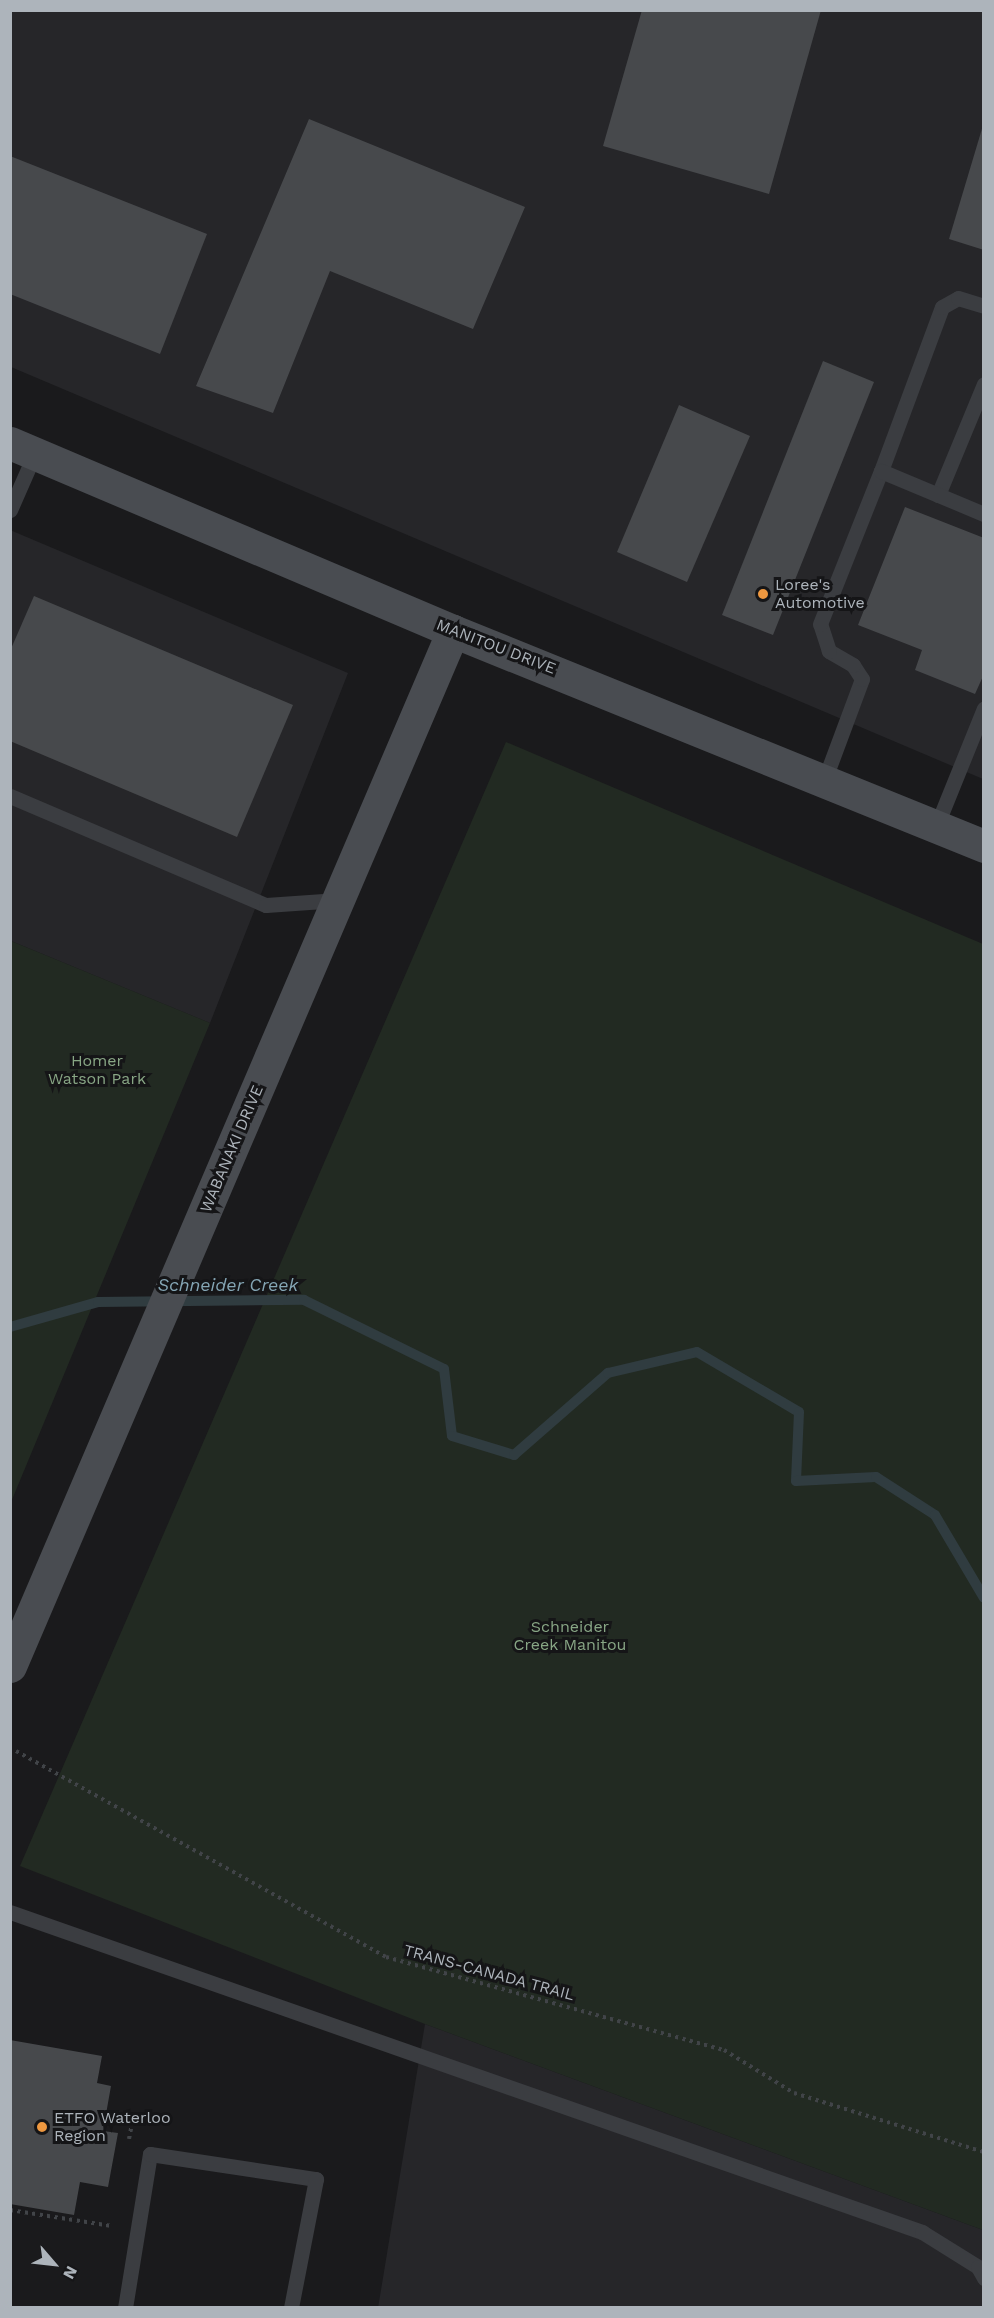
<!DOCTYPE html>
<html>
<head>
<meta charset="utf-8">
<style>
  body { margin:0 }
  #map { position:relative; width:994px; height:2318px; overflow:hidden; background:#1a1a1c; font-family:"Work Sans",sans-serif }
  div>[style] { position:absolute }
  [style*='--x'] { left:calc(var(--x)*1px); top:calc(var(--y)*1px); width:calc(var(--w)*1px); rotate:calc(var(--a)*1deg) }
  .built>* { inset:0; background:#262629 }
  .green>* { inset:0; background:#222a22 }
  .stream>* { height:10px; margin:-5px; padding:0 5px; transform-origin:5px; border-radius:5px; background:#303c40 }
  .building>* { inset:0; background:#47494c }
  .path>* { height:4px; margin-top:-2px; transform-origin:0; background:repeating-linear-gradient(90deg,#414448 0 3px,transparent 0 7.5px) }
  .lane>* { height:15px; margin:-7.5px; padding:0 7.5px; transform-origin:7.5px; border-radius:7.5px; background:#3b3d41 }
  .secondary>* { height:33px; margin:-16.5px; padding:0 16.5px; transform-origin:16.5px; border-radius:16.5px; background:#494c51 }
  .dots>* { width:16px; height:16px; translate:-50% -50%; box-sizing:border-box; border:3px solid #151517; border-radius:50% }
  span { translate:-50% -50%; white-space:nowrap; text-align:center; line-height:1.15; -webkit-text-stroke:6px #151517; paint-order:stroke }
  .poi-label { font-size:16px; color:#adb4bb }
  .left { translate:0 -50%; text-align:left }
  .street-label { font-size:16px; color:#adb4bb }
  .park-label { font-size:16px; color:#88a685 }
  .water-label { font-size:18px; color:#85a6b5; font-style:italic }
  .frame { position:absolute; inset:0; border:12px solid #adb4bb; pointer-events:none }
  .north { position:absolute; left:24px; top:2234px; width:60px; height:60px; -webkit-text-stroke:4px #151517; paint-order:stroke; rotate:118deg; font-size:16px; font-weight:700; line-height:24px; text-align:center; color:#adb4bb }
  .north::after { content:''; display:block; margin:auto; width:21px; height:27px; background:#adb4bb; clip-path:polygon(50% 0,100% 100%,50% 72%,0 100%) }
</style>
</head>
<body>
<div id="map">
  <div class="built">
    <i style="clip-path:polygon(10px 11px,983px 11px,983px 779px,11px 367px)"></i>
    <i style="clip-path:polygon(10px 530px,348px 673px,210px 1023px,11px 941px)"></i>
    <i style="clip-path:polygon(425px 2024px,983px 2230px,983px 2307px,378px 2308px)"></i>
  </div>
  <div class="green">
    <i style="clip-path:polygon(506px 742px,983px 944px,983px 2230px,425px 2024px,20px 1866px)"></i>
    <i style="clip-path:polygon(11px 941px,210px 1023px,11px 1502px)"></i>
  </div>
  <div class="stream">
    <i style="--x:10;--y:1327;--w:91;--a:-15.9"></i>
    <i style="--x:98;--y:1302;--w:206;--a:-0.6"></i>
    <i style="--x:304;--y:1300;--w:156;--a:26.2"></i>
    <i style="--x:444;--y:1369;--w:67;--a:83.2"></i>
    <i style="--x:452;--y:1436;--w:65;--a:17"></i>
    <i style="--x:514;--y:1455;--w:125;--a:-41.1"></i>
    <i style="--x:608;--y:1373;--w:91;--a:-13.3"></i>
    <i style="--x:697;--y:1352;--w:118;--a:30.5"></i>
    <i style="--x:799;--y:1412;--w:69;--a:92.5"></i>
    <i style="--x:796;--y:1481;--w:80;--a:-2.9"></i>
    <i style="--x:876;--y:1477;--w:70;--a:32.8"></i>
    <i style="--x:935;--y:1515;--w:96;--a:59.4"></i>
  </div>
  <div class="building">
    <i style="clip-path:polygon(642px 10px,821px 10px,769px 194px,603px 146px)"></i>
    <i style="clip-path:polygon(309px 119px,525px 207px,473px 329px,330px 271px,273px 413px,196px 386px)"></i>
    <i style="clip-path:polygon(984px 122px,984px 250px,949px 239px)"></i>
    <i style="clip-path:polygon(10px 156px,207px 234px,160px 354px,10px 294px)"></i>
    <i style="clip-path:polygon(823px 361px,874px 382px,773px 635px,722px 615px)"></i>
    <i style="clip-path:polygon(679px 405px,750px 436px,687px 582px,617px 552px)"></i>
    <i style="clip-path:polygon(905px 507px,984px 538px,984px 674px,975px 694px,915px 670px,922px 650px,858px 625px)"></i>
    <i style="clip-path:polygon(34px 596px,293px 705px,237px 837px,10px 741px,10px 651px)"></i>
    <i style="clip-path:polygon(10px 2040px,102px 2056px,97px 2083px,111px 2086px,103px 2131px,118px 2133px,108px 2187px,80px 2182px,74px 2215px,10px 2204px)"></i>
  </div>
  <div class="path">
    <i style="--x:16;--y:1751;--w:423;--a:29.1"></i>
    <i style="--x:386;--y:1957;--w:351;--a:15.4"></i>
    <i style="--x:724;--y:2050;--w:82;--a:31.6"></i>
    <i style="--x:794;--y:2093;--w:199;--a:17.3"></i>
    <i style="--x:129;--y:2139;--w:20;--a:-79"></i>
    <i style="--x:10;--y:2210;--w:103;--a:8.9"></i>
  </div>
  <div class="lane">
    <i style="--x:881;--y:471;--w:175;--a:-69.6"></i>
    <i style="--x:942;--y:307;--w:18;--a:-29"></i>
    <i style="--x:958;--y:298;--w:27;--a:17"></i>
    <i style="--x:938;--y:495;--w:120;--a:-67.5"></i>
    <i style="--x:10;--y:510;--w:62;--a:-66.3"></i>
    <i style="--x:824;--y:781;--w:109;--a:-69.6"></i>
    <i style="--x:862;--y:679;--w:17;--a:-123"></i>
    <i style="--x:853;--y:665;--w:28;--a:-150"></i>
    <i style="--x:829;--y:651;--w:28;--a:-108"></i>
    <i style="--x:820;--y:624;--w:165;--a:-68.3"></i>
    <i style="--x:881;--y:471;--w:112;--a:22.7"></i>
    <i style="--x:10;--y:796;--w:278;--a:23.1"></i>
    <i style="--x:266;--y:905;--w:72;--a:-4"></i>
    <i style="--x:936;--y:827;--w:128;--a:-68"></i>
    <i style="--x:10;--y:1912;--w:967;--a:19.33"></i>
    <i style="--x:922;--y:2232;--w:66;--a:32"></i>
    <i style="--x:978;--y:2267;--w:13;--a:61"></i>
    <i style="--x:125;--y:2308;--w:156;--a:-80.8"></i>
    <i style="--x:150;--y:2154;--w:168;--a:8.6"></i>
    <i style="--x:316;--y:2179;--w:131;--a:101"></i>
  </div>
  <div class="secondary">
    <i style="--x:10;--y:443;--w:481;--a:23"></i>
    <i style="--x:453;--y:631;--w:573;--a:22.04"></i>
    <i style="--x:10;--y:1666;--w:1126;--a:-66.83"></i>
  </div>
  <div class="dots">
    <i style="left:763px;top:594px;background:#ee9840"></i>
    <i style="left:42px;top:2127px;background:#ee9840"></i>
  </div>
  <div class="poi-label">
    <span class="left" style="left:775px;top:594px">Loree's<br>Automotive</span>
    <span class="left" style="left:54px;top:2127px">ETFO Waterloo<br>Region</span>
  </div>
  <div class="street-label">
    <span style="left:496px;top:647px;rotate:21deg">MANITOU DRIVE</span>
    <span style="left:232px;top:1149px;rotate:-67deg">WABANAKI DRIVE</span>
    <span style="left:489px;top:1973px;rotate:15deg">TRANS-CANADA TRAIL</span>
  </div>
  <div class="park-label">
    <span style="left:97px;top:1070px">Homer<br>Watson Park</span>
    <span style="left:570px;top:1636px">Schneider<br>Creek Manitou</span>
  </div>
  <div class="water-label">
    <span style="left:228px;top:1285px">Schneider Creek</span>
  </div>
  <div class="frame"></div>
  <div class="north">N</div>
</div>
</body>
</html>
